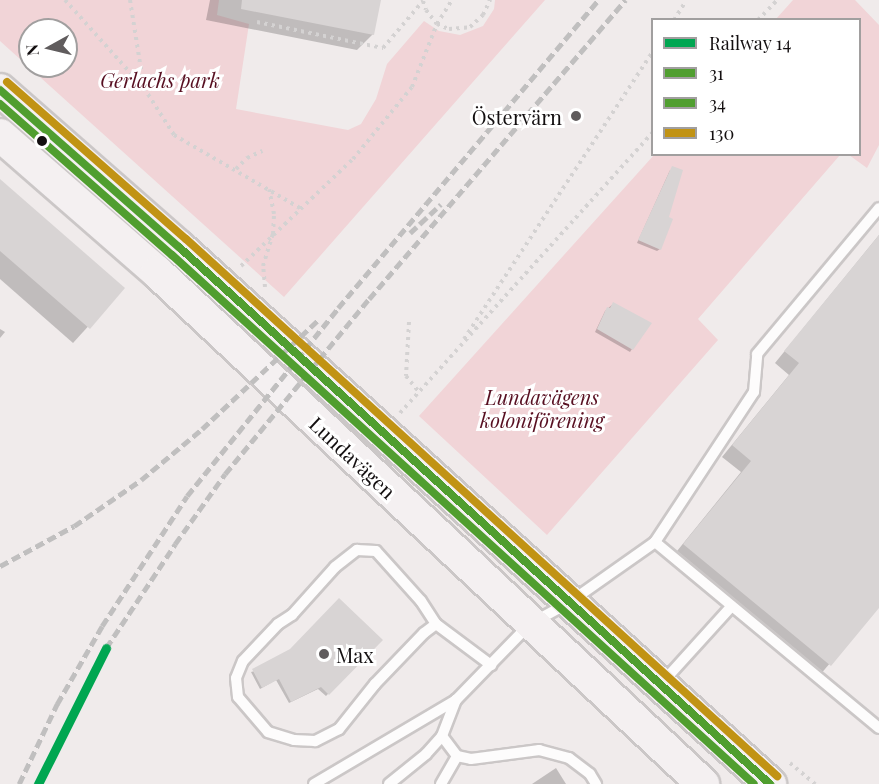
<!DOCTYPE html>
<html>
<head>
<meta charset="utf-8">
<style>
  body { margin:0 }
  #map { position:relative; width:879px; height:784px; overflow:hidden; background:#f0ebeb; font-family:"Playfair Display",serif }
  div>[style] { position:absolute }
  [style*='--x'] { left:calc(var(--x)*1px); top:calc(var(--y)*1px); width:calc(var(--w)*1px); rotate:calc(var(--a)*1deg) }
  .green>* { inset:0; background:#f1d4d7 }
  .shadow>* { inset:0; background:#0003 }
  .building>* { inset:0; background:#d8d4d4 }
  .path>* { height:4px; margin-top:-2px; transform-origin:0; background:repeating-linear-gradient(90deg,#d4d2d2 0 3px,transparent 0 7.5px) }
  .roads { filter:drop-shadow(2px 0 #cbc7c7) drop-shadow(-2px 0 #cbc7c7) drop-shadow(0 2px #cbc7c7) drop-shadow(0 -2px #cbc7c7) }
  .lane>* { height:10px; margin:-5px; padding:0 5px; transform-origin:5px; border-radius:5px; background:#fdfcfc }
  .secondary>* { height:32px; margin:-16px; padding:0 16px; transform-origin:16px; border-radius:16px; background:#f4f0f1 }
  .rail>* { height:4.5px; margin-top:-2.25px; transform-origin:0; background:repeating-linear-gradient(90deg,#c0bfbf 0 9px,transparent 0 13.5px) }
  .bus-1>* { height:8px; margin:-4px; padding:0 4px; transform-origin:4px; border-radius:4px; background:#509e2f }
  .bus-2>* { height:8px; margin:-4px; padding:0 4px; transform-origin:4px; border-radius:4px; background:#509e2f }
  .bus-3>* { height:8px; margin:-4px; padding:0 4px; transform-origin:4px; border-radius:4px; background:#c19314 }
  .rail-1>* { height:9px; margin:-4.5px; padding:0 4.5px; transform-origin:4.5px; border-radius:4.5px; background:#00a651 }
  .dots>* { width:16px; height:16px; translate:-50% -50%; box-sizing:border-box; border:3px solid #fff; border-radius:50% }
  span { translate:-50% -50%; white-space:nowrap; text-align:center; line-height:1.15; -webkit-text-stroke:6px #fff; paint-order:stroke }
  .park-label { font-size:20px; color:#570f21; font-style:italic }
  .poi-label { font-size:20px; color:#130f10 }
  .right { translate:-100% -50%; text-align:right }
  .left { translate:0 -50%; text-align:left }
  .street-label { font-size:20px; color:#130f10 }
  .legend { position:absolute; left:651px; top:18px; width:210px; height:138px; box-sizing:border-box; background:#fff; border:2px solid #a19f9f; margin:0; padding:8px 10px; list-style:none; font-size:18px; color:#130f10 }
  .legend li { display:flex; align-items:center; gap:12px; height:30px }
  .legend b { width:30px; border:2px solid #a19f9f }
  .north { position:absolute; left:18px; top:18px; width:60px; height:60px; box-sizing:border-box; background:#fff; border:2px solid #a19f9f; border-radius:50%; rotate:262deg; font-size:16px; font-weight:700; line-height:24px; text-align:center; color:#130f10 }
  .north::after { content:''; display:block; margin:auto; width:21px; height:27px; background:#605c5d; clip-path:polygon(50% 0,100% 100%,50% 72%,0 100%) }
</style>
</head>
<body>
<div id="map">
  <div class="green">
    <i style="clip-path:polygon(evenodd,0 0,219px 0,217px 15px,249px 24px,236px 109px,348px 130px,361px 124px,376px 99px,387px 64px,424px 21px,439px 31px,460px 35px,483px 26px,494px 9px,495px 0,545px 0,284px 297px,0 41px,0 0,30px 30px,66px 30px,66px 66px,30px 66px,30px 30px)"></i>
    <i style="clip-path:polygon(793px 0,855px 0,879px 25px,879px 145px,867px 168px,849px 155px,860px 154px,860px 20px,776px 19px)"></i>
    <i style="clip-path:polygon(654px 155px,840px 155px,698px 319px,718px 340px,547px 535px,419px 416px)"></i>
  </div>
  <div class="shadow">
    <i style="clip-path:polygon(210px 0,380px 0,373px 34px,357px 50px,206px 20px)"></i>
    <i style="clip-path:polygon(670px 170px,660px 249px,657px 251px,637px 243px)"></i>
    <i style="clip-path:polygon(0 181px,123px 288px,73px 343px,0 279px)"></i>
    <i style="clip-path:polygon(879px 235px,879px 606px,819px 676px,673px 556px,741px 472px,722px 457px,789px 375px,775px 363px)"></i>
    <i style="clip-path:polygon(613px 304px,632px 349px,630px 352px,595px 332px,605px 311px)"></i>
    <i style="clip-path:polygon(0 329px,5px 332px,0 338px)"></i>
    <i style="clip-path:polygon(380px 640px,326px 696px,318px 689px,289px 703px,276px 680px,260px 689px,251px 672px)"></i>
    <i style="clip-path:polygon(556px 768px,566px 784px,532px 784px)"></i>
  </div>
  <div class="building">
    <i style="clip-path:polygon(242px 0,381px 0,374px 35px,241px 9px)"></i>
    <i style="clip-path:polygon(672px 166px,683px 170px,669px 217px,673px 219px,661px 250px,638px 240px)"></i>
    <i style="clip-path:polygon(0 179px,125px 288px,90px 329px,0 251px)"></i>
    <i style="clip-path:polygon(879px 235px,879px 608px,831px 666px,683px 544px,751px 461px,732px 445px,799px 363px,784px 351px)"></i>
    <i style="clip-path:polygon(613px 302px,652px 323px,633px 350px,597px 329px,607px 307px,610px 308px)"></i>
    <i style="clip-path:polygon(339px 598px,383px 640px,329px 695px,321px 687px,291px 702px,279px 679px,262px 688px,252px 669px,290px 649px)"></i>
  </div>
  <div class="path">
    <i style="--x:65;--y:0;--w:117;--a:48.1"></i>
    <i style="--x:130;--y:0;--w:89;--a:81"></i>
    <i style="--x:144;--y:88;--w:56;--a:57.4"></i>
    <i style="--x:174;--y:135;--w:146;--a:30.1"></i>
    <i style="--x:423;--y:1;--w:9;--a:72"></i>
    <i style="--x:426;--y:10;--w:18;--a:52"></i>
    <i style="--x:437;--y:24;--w:13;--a:23"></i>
    <i style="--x:449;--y:29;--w:21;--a:-5"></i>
    <i style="--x:470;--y:27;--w:18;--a:-43"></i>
    <i style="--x:483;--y:15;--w:17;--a:-65"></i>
    <i style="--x:674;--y:20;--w:22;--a:-58"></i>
    <i style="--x:758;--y:20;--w:28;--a:-46"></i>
    <i style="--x:257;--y:22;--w:129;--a:11.7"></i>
    <i style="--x:383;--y:48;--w:62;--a:-49.6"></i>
    <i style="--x:236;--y:169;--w:16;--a:-45"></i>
    <i style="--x:247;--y:158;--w:17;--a:-25"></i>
    <i style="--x:241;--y:266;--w:155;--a:-43.7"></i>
    <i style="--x:353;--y:159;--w:93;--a:-50.7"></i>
    <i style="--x:412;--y:87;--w:68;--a:-68.4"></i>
    <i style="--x:437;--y:24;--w:28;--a:-58"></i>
    <i style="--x:265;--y:287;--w:21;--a:-95"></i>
    <i style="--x:263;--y:266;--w:34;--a:-73"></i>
    <i style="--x:273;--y:234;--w:20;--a:-87"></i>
    <i style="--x:274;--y:214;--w:25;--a:-101"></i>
    <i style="--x:409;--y:322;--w:54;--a:93.2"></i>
    <i style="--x:406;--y:376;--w:21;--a:51"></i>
    <i style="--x:464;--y:339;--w:342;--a:-56.7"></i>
    <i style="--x:400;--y:413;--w:377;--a:-48"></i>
    <i style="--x:790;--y:763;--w:33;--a:40"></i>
  </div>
  <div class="roads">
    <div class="lane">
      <i style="--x:655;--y:542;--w:180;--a:-56.6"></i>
      <i style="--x:754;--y:392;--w:38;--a:-85"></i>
      <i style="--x:757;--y:354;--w:190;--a:-50.1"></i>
      <i style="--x:436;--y:624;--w:15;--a:143"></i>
      <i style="--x:424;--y:633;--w:71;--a:133.9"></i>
      <i style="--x:375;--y:684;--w:58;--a:128.7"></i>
      <i style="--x:339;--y:729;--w:27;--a:153"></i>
      <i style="--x:315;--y:741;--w:21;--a:-177"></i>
      <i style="--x:294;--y:740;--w:27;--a:-163"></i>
      <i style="--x:268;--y:732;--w:46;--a:-130.6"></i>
      <i style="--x:238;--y:697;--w:19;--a:-96"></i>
      <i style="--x:236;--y:678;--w:18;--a:-68"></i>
      <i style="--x:243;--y:661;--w:51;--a:-46.6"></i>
      <i style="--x:278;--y:624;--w:17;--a:-33"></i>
      <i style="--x:292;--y:615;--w:64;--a:-48.1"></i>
      <i style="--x:335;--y:567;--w:28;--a:-38"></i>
      <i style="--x:357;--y:550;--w:19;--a:3"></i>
      <i style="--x:376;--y:551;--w:67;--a:48"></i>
      <i style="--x:421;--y:601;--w:27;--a:57"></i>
      <i style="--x:436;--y:624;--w:69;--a:36.7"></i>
      <i style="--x:662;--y:683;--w:103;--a:-47.8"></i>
      <i style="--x:442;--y:736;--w:25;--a:53"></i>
      <i style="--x:457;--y:756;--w:14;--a:12"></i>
      <i style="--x:471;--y:759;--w:69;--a:-7.5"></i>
      <i style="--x:539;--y:750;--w:31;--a:15"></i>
      <i style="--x:569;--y:758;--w:26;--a:37"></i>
      <i style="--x:590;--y:774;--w:12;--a:59"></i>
      <i style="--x:314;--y:784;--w:165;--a:-30.6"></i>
      <i style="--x:456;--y:700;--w:106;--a:-45.8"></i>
      <i style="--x:530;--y:624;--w:46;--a:-28.8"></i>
      <i style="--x:570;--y:602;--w:104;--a:-35.2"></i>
      <i style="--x:655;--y:542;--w:291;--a:39.7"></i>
      <i style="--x:389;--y:784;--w:48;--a:-39"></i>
      <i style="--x:426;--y:754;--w:24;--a:-48"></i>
      <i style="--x:442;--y:736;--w:39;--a:-69"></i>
      <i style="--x:441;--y:784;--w:32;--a:-60"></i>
    </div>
    <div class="secondary">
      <i style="--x:0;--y:90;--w:238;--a:41.3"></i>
      <i style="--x:179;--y:247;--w:799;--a:42.26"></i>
      <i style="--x:0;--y:135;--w:208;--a:41.1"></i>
      <i style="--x:157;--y:272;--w:749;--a:43.16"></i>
    </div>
  </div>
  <div class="rail">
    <i style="--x:410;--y:233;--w:42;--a:-43.1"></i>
    <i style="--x:0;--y:566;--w:84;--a:-28.4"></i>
    <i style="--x:74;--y:526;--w:81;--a:-34.5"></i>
    <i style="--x:141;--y:480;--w:80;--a:-39.9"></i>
    <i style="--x:202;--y:429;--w:161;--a:-43.2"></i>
    <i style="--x:106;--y:648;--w:125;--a:-56.4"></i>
    <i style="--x:175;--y:544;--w:86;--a:-54.5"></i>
    <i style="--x:225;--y:474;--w:227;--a:-50.6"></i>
    <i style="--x:369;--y:299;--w:394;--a:-49.4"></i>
    <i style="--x:19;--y:784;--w:89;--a:-64.6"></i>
    <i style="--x:57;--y:704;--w:90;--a:-60"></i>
    <i style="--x:102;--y:626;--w:155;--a:-56.8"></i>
    <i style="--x:187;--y:496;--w:241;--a:-51.2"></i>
    <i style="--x:338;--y:308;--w:403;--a:-49.8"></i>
  </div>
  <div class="bus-1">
    <i style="--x:0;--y:90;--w:238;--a:41.3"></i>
    <i style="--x:179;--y:247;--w:799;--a:42.26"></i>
  </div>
  <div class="bus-2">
    <i style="--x:0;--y:104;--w:229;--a:41.3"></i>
    <i style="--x:172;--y:255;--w:786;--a:42.27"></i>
  </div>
  <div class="bus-3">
    <i style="--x:7;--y:82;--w:238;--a:41.3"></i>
    <i style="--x:186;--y:239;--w:799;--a:42.26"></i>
  </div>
  <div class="rail-1">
    <i style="--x:38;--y:784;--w:152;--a:-63.4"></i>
  </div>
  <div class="dots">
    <i style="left:576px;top:116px;background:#605c5d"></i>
    <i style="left:42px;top:141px;background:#130f10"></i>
    <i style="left:324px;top:654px;background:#605c5d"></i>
  </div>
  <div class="park-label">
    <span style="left:160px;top:79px">Gerlachs park</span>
    <span style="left:542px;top:408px">Lundavägens<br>koloniförening</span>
  </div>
  <div class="poi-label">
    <span class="right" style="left:562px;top:116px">Östervärn</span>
    <span class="left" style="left:336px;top:654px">Max</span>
  </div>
  <div class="street-label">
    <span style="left:353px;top:457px;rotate:43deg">Lundavägen</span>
  </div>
  <ul class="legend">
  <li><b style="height:8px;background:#00a651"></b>Railway 14</li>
  <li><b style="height:8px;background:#509e2f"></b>31</li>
  <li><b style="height:8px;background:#509e2f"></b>34</li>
  <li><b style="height:8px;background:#c19314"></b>130</li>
  </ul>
  <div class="north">N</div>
</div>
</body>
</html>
